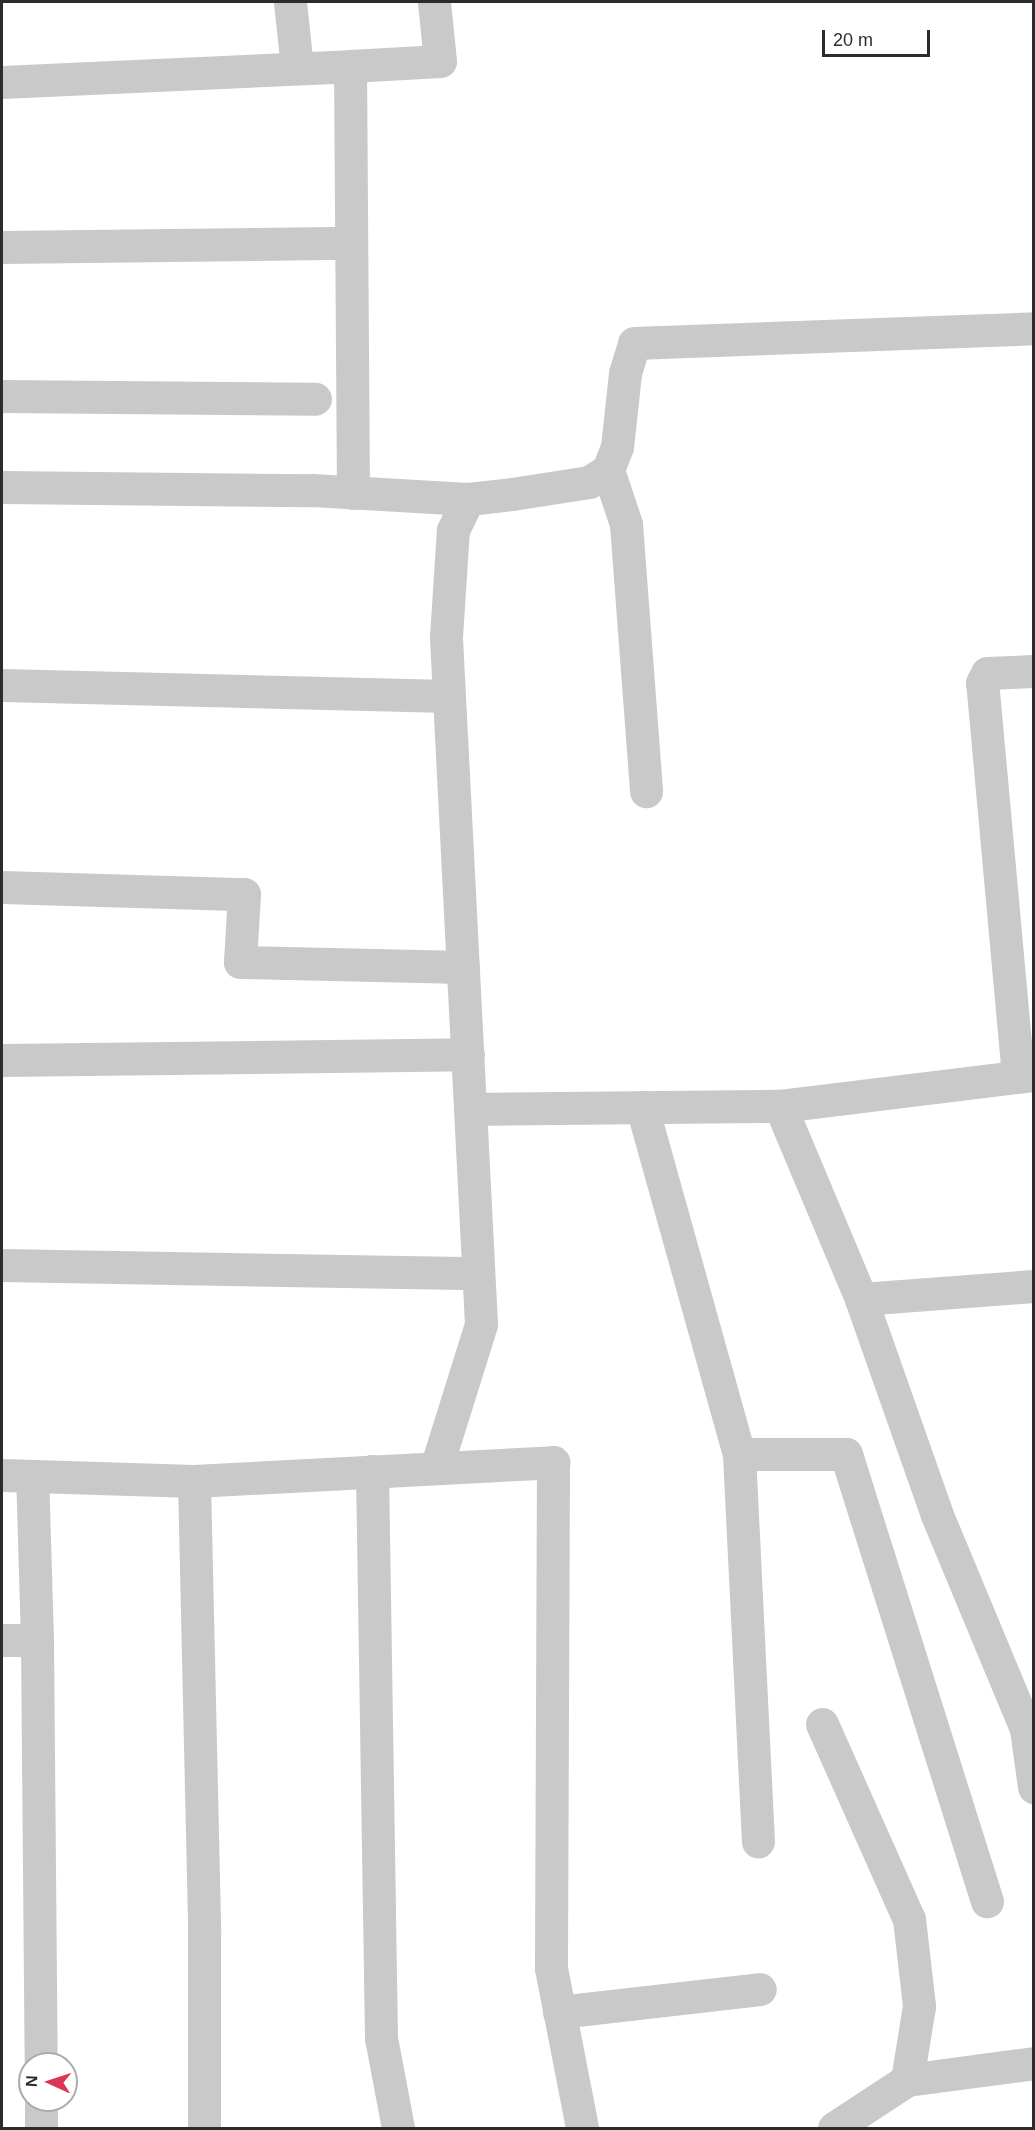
<!DOCTYPE html>
<html>
<head>
<meta charset="utf-8">
<style>
  body { margin:0 }
  #map { position:relative; width:1035px; height:2130px; overflow:hidden; background:#fff; font-family:Arial,sans-serif }
  div>[style] { position:absolute }
  [style*='--x'] { left:calc(var(--x)*1px); top:calc(var(--y)*1px); width:calc(var(--w)*1px); rotate:calc(var(--a)*1deg) }
  .minor>* { height:33px; margin:-16.5px; padding:0 16.5px; transform-origin:16.5px; border-radius:16.5px; background:#c9c9c9 }
  span { translate:-50% -50%; white-space:nowrap; text-align:center; line-height:1.15; -webkit-text-stroke:6px #fff; paint-order:stroke }
  .frame { position:absolute; inset:0; border:3px solid #2c2c2c; pointer-events:none }
  .north { position:absolute; left:18px; top:2052px; width:60px; height:60px; box-sizing:border-box; background:#fff; border:2px solid #ababab; border-radius:50%; rotate:273deg; font-size:16px; font-weight:700; line-height:24px; text-align:center; color:#2c2c2c }
  .north::after { content:''; display:block; margin:auto; width:21px; height:27px; background:#dd3557; clip-path:polygon(50% 0,100% 100%,50% 72%,0 100%) }
  .scale { position:absolute; left:822px; top:30px; width:108px; height:27px; box-sizing:border-box; border:3px solid #2c2c2c; border-top:0; padding-left:8px; font-size:18px; line-height:21px; white-space:nowrap; color:#2c2c2c; -webkit-text-stroke:4px #fff; paint-order:stroke }
</style>
</head>
<body>
<div id="map">
  <div class="minor">
    <i style="--x:290;--y:2;--w:66;--a:83.9"></i>
    <i style="--x:2;--y:82;--w:348;--a:-2.6"></i>
    <i style="--x:2;--y:247;--w:349;--a:-0.7"></i>
    <i style="--x:2;--y:396;--w:313;--a:0.5"></i>
    <i style="--x:608;--y:470;--w:57;--a:71.6"></i>
    <i style="--x:626;--y:524;--w:268;--a:85.7"></i>
    <i style="--x:2;--y:487;--w:310;--a:0.6"></i>
    <i style="--x:312;--y:490;--w:156;--a:3.3"></i>
    <i style="--x:468;--y:499;--w:44;--a:-6.5"></i>
    <i style="--x:512;--y:494;--w:78;--a:-8.9"></i>
    <i style="--x:589;--y:482;--w:22;--a:-32"></i>
    <i style="--x:608;--y:470;--w:25;--a:-69"></i>
    <i style="--x:617;--y:447;--w:74;--a:-83.8"></i>
    <i style="--x:625;--y:373;--w:31;--a:-73"></i>
    <i style="--x:634;--y:343;--w:400;--a:-2.1"></i>
    <i style="--x:353;--y:493;--w:427;--a:-90.4"></i>
    <i style="--x:350;--y:66;--w:90;--a:-3.2"></i>
    <i style="--x:440;--y:61;--w:59;--a:-95.8"></i>
    <i style="--x:2;--y:685;--w:447;--a:1.4"></i>
    <i style="--x:2;--y:887;--w:242;--a:1.7"></i>
    <i style="--x:244;--y:894;--w:68;--a:93.4"></i>
    <i style="--x:240;--y:962;--w:223;--a:1.3"></i>
    <i style="--x:2;--y:1060;--w:466;--a:-0.7"></i>
    <i style="--x:1018;--y:1076;--w:395;--a:-95.2"></i>
    <i style="--x:982;--y:683;--w:11;--a:-63"></i>
    <i style="--x:987;--y:673;--w:47;--a:-2.4"></i>
    <i style="--x:780;--y:1106;--w:209;--a:67.2"></i>
    <i style="--x:861;--y:1299;--w:229;--a:70.6"></i>
    <i style="--x:937;--y:1515;--w:232;--a:67.4"></i>
    <i style="--x:1026;--y:1729;--w:59;--a:82.1"></i>
    <i style="--x:642;--y:1107;--w:360;--a:74.4"></i>
    <i style="--x:739;--y:1454;--w:107;--a:0"></i>
    <i style="--x:846;--y:1454;--w:469;--a:72.5"></i>
    <i style="--x:470;--y:1109;--w:310;--a:-0.6"></i>
    <i style="--x:780;--y:1106;--w:256;--a:-7"></i>
    <i style="--x:2;--y:1265;--w:476;--a:1"></i>
    <i style="--x:861;--y:1299;--w:173;--a:-4.3"></i>
    <i style="--x:739;--y:1454;--w:388;--a:87.2"></i>
    <i style="--x:436;--y:1468;--w:151;--a:-72.6"></i>
    <i style="--x:481;--y:1324;--w:688;--a:-92.92"></i>
    <i style="--x:446;--y:637;--w:107;--a:-86.3"></i>
    <i style="--x:453;--y:530;--w:34;--a:-64"></i>
    <i style="--x:372;--y:1471;--w:567;--a:89.09"></i>
    <i style="--x:381;--y:2038;--w:92;--a:79.3"></i>
    <i style="--x:2;--y:1475;--w:192;--a:1.8"></i>
    <i style="--x:194;--y:1481;--w:360;--a:-3"></i>
    <i style="--x:553;--y:1462;--w:506;--a:90.23"></i>
    <i style="--x:551;--y:1968;--w:163;--a:79"></i>
    <i style="--x:194;--y:1481;--w:452;--a:88.7"></i>
    <i style="--x:204;--y:1933;--w:195;--a:90"></i>
    <i style="--x:2;--y:1640;--w:35;--a:0"></i>
    <i style="--x:37;--y:1640;--w:164;--a:-91.7"></i>
    <i style="--x:37;--y:1640;--w:424;--a:89.5"></i>
    <i style="--x:822;--y:1724;--w:214;--a:66"></i>
    <i style="--x:909;--y:1919;--w:88;--a:83.4"></i>
    <i style="--x:919;--y:2006;--w:75;--a:99.2"></i>
    <i style="--x:559;--y:2012;--w:202;--a:-6.5"></i>
    <i style="--x:41;--y:2100;--w:28;--a:90"></i>
    <i style="--x:834;--y:2128;--w:87;--a:-33.3"></i>
    <i style="--x:907;--y:2080;--w:128;--a:-7.6"></i>
  </div>
  <div class="frame"></div>
  <div class="north">N</div>
  <div class="scale">20 m</div>
</div>
</body>
</html>
